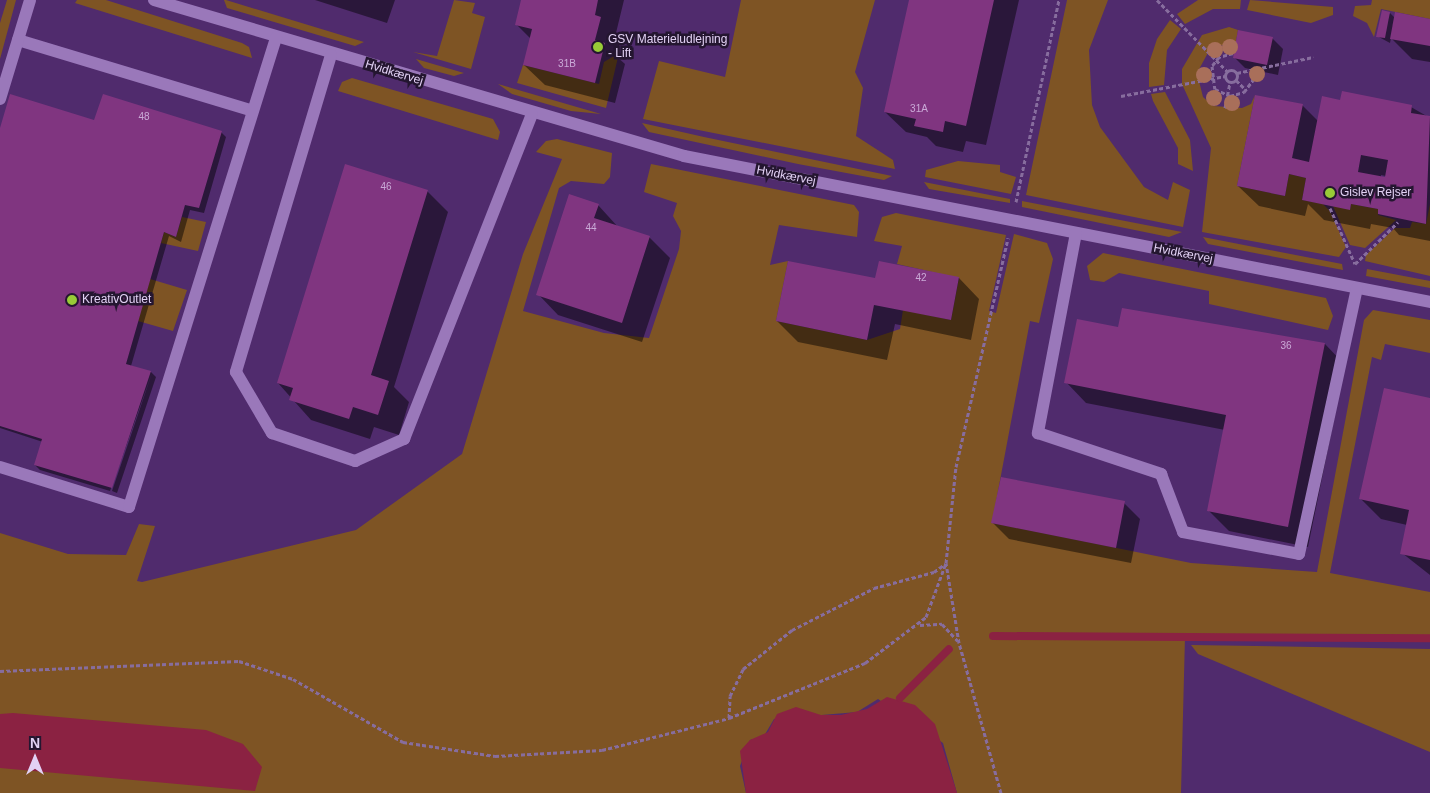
<!DOCTYPE html>
<html>
<head>
<meta charset="utf-8">
<style>
  body { margin:0 }
  #map { position:relative; width:1430px; height:793px; overflow:hidden; background:#44235e; font-family:Helvetica,sans-serif }
  div>[style] { position:absolute }
  [style*='--x'] { left:calc(var(--x)*1px); top:calc(var(--y)*1px); width:calc(var(--w)*1px); rotate:calc(var(--a)*1deg) }
  .built>* { inset:0; background:#502b6d }
  .green>* { inset:0; background:#7e5424 }
  .water>* { inset:0; background:#8b2242 }
  .shadow>* { inset:0; background:#0007 }
  .stream>* { height:8px; margin:-4px; padding:0 4px; transform-origin:4px; border-radius:4px; background:#8b2242 }
  .building>* { inset:0; background:#803580 }
  .path>* { height:3px; margin-top:-1.5px; transform-origin:0; background:repeating-linear-gradient(90deg,#876d9e 0 4px,transparent 0 6.5px) }
  .path>.ring { margin:-1.5px; padding:0; box-sizing:content-box; background:none; border:3px solid #876d9e; border-radius:50% }
  .minor>* { height:12px; margin:-6px; padding:0 6px; transform-origin:6px; border-radius:6px; background:#9a78ba }
  .trees>* { width:16px; height:16px; margin:-8px; border-radius:50%; background:#a96f5a }
  .dots>* { width:14px; height:14px; translate:-50% -50%; box-sizing:border-box; border:2px solid #241630; border-radius:50% }
  span { translate:-50% -50%; white-space:nowrap; text-align:center; line-height:1.15; -webkit-text-stroke:5px #241630; paint-order:stroke }
  .number-label { font-size:10px; color:#caaad7 }
  .number-label span { -webkit-text-stroke-width:0 }
  .poi-label { font-size:12px; color:#e2d1f4 }
  .left { translate:0 -50%; text-align:left }
  .street-label { font-size:12px; color:#e2d1f4 }
  .north { position:absolute; left:10px; top:733px; width:50px; height:50px; -webkit-text-stroke:4px #241630; paint-order:stroke; rotate:0deg; font-size:14px; font-weight:700; line-height:20px; text-align:center; color:#e2d1f4 }
  .north::after { content:''; display:block; margin:auto; width:18px; height:22px; background:#e2d1f4; clip-path:polygon(50% 0,100% 100%,50% 72%,0 100%) }
</style>
</head>
<body>
<div id="map">
  <div class="built">
    <i style="clip-path:polygon(0 0,1430px 0,1430px 793px,0 793px)"></i>
  </div>
  <div class="green">
    <i style="clip-path:polygon(7px 0,16px 0,0 59px,0 23px)"></i>
    <i style="clip-path:polygon(77px 0,106px 0,242px 43px,249px 47px,252px 58px,75px 3px)"></i>
    <i style="clip-path:polygon(224px 0,226px 0,364px 42px,355px 46px,227px 8px)"></i>
    <i style="clip-path:polygon(454px 0,475px 3px,472px 13px,485px 17px,471px 69px,413px 52px,437px 56px)"></i>
    <i style="clip-path:polygon(741px 0,875px 0,855px 72px,863px 88px,856px 136px,893px 160px,895px 169px,643px 119px,659px 61px,725px 77px)"></i>
    <i style="clip-path:polygon(1067px 0,1108px 0,1089px 50px,1092px 105px,1100px 127px,1144px 187px,1168px 200px,1173px 182px,1190px 190px,1183px 227px,1026px 195px)"></i>
    <i style="clip-path:polygon(1198px 0,1241px 0,1240px 9px,1213px 9px,1185px 24px,1177px 14px)"></i>
    <i style="clip-path:polygon(1250px 0,1333px 7px,1333px 15px,1311px 23px,1247px 10px)"></i>
    <i style="clip-path:polygon(1372px 0,1430px 0,1430px 19px,1381px 9px,1374px 37px,1367px 23px,1353px 16px,1355px 6px,1371px 5px)"></i>
    <i style="clip-path:polygon(1170px 20px,1181px 29px,1167px 50px,1164px 85px,1149px 87px,1149px 63px,1157px 39px)"></i>
    <i style="clip-path:polygon(1229px 27px,1238px 30px,1236px 41px,1210px 49px,1197px 73px,1203px 97px,1213px 106px,1242px 108px,1251px 104px,1255px 95px,1237px 186px,1285px 196px,1289px 174px,1306px 178px,1302px 200px,1323px 204px,1330px 211px,1346px 247px,1339px 257px,1202px 232px,1211px 148px,1182px 84px,1182px 69px,1202px 35px)"></i>
    <i style="clip-path:polygon(619px 53px,606px 108px,517px 83px,523px 65px,599px 84px,604px 62px)"></i>
    <i style="clip-path:polygon(416px 59px,464px 73px,454px 76px,424px 68px)"></i>
    <i style="clip-path:polygon(352px 78px,493px 119px,500px 132px,498px 140px,338px 91px,342px 82px)"></i>
    <i style="clip-path:polygon(498px 84px,601px 114px,571px 111px,512px 94px)"></i>
    <i style="clip-path:polygon(1165px 92px,1190px 140px,1193px 171px,1178px 164px,1178px 148px,1153px 101px,1151px 94px)"></i>
    <i style="clip-path:polygon(642px 123px,704px 137px,892px 176px,884px 180px,798px 164px,649px 132px)"></i>
    <i style="clip-path:polygon(557px 139px,612px 153px,610px 177px,604px 184px,571px 181px,559px 188px,523px 311px,604px 333px,649px 338px,679px 249px,681px 231px,673px 216px,677px 203px,644px 192px,651px 164px,854px 205px,859px 212px,857px 237px,779px 225px,770px 265px,788px 261px,776px 321px,867px 340px,900px 329px,903px 310px,951px 320px,959px 278px,897px 264px,902px 246px,874px 241px,882px 217px,896px 213px,1006px 235px,989px 311px,996px 313px,1014px 234px,1047px 243px,1053px 259px,1039px 323px,1030px 321px,992px 523px,1191px 563px,1317px 572px,1364px 320px,1373px 310px,1430px 320px,1430px 353px,1385px 344px,1381px 360px,1372px 357px,1330px 573px,1430px 592px,1430px 638px,1185px 637px,1181px 793px,957px 793px,943px 743px,878px 699px,857px 712px,774px 719px,764px 736px,750px 740px,740px 766px,746px 793px,0 793px,0 533px,68px 554px,126px 555px,139px 524px,155px 526px,137px 581px,142px 582px,356px 530px,462px 454px,523px 254px,562px 159px,536px 152px,546px 141px)"></i>
    <i style="clip-path:polygon(958px 161px,1000px 165px,1000px 172px,1016px 177px,1011px 194px,925px 177px,926px 170px)"></i>
    <i style="clip-path:polygon(924px 182px,1010px 199px,1010px 203px,929px 189px)"></i>
    <i style="clip-path:polygon(1022px 201px,1182px 232px,1169px 237px,1022px 207px)"></i>
    <i style="clip-path:polygon(1351px 204px,1378px 209px,1378px 215px,1396px 220px,1365px 248px,1350px 245px,1333px 206px,1350px 209px)"></i>
    <i style="clip-path:polygon(1430px 204px,1430px 276px,1365px 261px,1366px 255px,1395px 228px,1410px 228px,1412px 222px,1426px 224px)"></i>
    <i style="clip-path:polygon(182px 217px,206px 222px,198px 251px,161px 243px,164px 232px,176px 237px)"></i>
    <i style="clip-path:polygon(1203px 237px,1342px 264px,1343px 270px,1208px 244px)"></i>
    <i style="clip-path:polygon(1103px 253px,1326px 298px,1333px 316px,1328px 330px,1209px 304px,1209px 291px,1119px 273px,1104px 282px,1090px 280px,1087px 266px)"></i>
    <i style="clip-path:polygon(1367px 269px,1430px 281px,1430px 288px,1366px 276px)"></i>
    <i style="clip-path:polygon(150px 279px,187px 290px,173px 331px,138px 321px)"></i>
    <i style="clip-path:polygon(1191px 645px,1430px 649px,1430px 752px,1198px 654px)"></i>
  </div>
  <div class="water">
    <i style="clip-path:polygon(887px 697px,915px 705px,935px 724px,957px 793px,746px 793px,740px 751px,750px 740px,768px 732px,777px 714px,796px 707px,821px 715px,841px 715px,867px 709px)"></i>
    <i style="clip-path:polygon(13px 713px,206px 730px,243px 744px,262px 767px,255px 791px,0 768px,0 714px)"></i>
  </div>
  <div class="shadow">
    <i style="clip-path:polygon(315px 0,395px 0,387px 23px)"></i>
    <i style="clip-path:polygon(522px 0,624px 0,616px 33px,621px 39px,616px 56px,625px 64px,615px 103px,545px 85px,524px 65px,531px 39px,516px 24px)"></i>
    <i style="clip-path:polygon(910px 0,1019px 0,986px 145px,966px 141px,963px 152px,936px 146px,927px 137px,906px 132px,885px 112px)"></i>
    <i style="clip-path:polygon(1390px 13px,1395px 18px,1430px 20px,1430px 62px,1412px 59px,1391px 38px,1390px 43px,1377px 36px)"></i>
    <i style="clip-path:polygon(1272px 38px,1283px 49px,1278px 75px,1245px 68px,1234px 57px)"></i>
    <i style="clip-path:polygon(evenodd,1341px 102px,1411px 107px,1430px 118px,1430px 241px,1399px 235px,1393px 228px,1371px 224px,1370px 229px,1324px 220px,1308px 204px,1305px 216px,1259px 206px,1238px 186px,1302px 105px,1318px 121px,1341px 102px,1381px 175px,1386px 176px,1386px 179px,1381px 178px,1381px 175px)"></i>
    <i style="clip-path:polygon(95px 122px,221px 132px,226px 137px,204px 213px,190px 210px,181px 242px,169px 236px,131px 366px,151px 372px,156px 377px,117px 493px,112px 491px,152px 373px,110px 491px,40px 470px,35px 465px,43px 442px,0 428px,0 132px)"></i>
    <i style="clip-path:polygon(427px 191px,448px 212px,394px 387px,409px 402px,399px 435px,374px 427px,370px 439px,311px 420px,278px 383px)"></i>
    <i style="clip-path:polygon(598px 205px,618px 227px,649px 237px,670px 258px,642px 342px,558px 315px,538px 294px)"></i>
    <i style="clip-path:polygon(959px 278px,979px 299px,971px 340px,895px 324px,887px 360px,798px 342px,777px 321px,876px 279px)"></i>
    <i style="clip-path:polygon(1119px 328px,1325px 344px,1345px 365px,1308px 547px,1229px 531px,1208px 510px,1225px 430px,1086px 403px,1066px 382px)"></i>
    <i style="clip-path:polygon(1430px 399px,1430px 575px,1402px 553px,1407px 525px,1381px 519px,1360px 498px)"></i>
    <i style="clip-path:polygon(1124px 503px,1140px 519px,1131px 563px,1009px 539px,993px 523px)"></i>
  </div>
  <div class="stream">
    <i style="--x:993;--y:636;--w:437;--a:0.3"></i>
    <i style="--x:900;--y:698;--w:69;--a:-45"></i>
  </div>
  <div class="building">
    <i style="clip-path:polygon(521px 0,598px 0,595px 15px,601px 17px,595px 40px,605px 43px,595px 83px,523px 65px,532px 29px,515px 25px)"></i>
    <i style="clip-path:polygon(909px 0,994px 0,966px 126px,945px 121px,943px 132px,914px 126px,916px 119px,884px 112px)"></i>
    <i style="clip-path:polygon(1382px 10px,1390px 12px,1385px 38px,1376px 37px)"></i>
    <i style="clip-path:polygon(1395px 12px,1430px 19px,1430px 46px,1390px 39px)"></i>
    <i style="clip-path:polygon(1238px 30px,1273px 37px,1267px 65px,1233px 58px)"></i>
    <i style="clip-path:polygon(evenodd,1342px 91px,1412px 105px,1411px 113px,1430px 116px,1426px 224px,1378px 214px,1378px 209px,1351px 204px,1350px 210px,1302px 200px,1306px 178px,1289px 174px,1285px 196px,1237px 186px,1255px 95px,1303px 104px,1292px 158px,1309px 162px,1322px 96px,1340px 100px,1342px 91px,1361px 155px,1388px 160px,1385px 177px,1358px 172px,1361px 155px)"></i>
    <i style="clip-path:polygon(10px 94px,94px 120px,103px 94px,222px 131px,199px 208px,185px 205px,176px 237px,164px 232px,126px 364px,151px 371px,112px 488px,34px 465px,42px 439px,0 426px,0 128px)"></i>
    <i style="clip-path:polygon(345px 164px,428px 190px,371px 375px,389px 381px,378px 415px,353px 407px,349px 419px,289px 400px,293px 388px,277px 383px)"></i>
    <i style="clip-path:polygon(569px 194px,599px 204px,594px 218px,650px 236px,622px 323px,536px 295px)"></i>
    <i style="clip-path:polygon(788px 261px,875px 278px,879px 261px,959px 277px,951px 320px,874px 305px,867px 340px,776px 321px)"></i>
    <i style="clip-path:polygon(1122px 308px,1325px 343px,1288px 527px,1207px 511px,1226px 415px,1064px 383px,1077px 319px,1118px 327px)"></i>
    <i style="clip-path:polygon(1384px 388px,1430px 398px,1430px 560px,1400px 554px,1409px 510px,1359px 499px)"></i>
    <i style="clip-path:polygon(1001px 477px,1125px 501px,1116px 548px,991px 523px)"></i>
  </div>
  <div class="path">
    <i style="--x:1157;--y:0;--w:100;--a:45.4"></i>
    <i style="--x:1233;--y:53;--w:15;--a:164"></i>
    <i style="--x:1219;--y:57;--w:11;--a:128"></i>
    <i style="--x:1212;--y:66;--w:23;--a:83"></i>
    <i style="--x:1215;--y:89;--w:17;--a:25"></i>
    <i style="--x:1230;--y:96;--w:15;--a:-16"></i>
    <i style="--x:1244;--y:92;--w:15;--a:-53"></i>
    <i style="--x:1253;--y:80;--w:9;--a:-96"></i>
    <i class="ring" style="left:1225px;top:70px;width:9px;height:9px"></i>
    <i style="--x:1237;--y:73;--w:78;--a:-11.9"></i>
    <i style="--x:1236;--y:80;--w:14;--a:45"></i>
    <i style="--x:1121;--y:96;--w:106;--a:-10.9"></i>
    <i style="--x:1225;--y:108;--w:26;--a:-79"></i>
    <i style="--x:1016;--y:202;--w:207;--a:-78"></i>
    <i style="--x:1330;--y:208;--w:61;--a:65.9"></i>
    <i style="--x:1355;--y:264;--w:60;--a:-44.3"></i>
    <i style="--x:920;--y:625;--w:22;--a:-3"></i>
    <i style="--x:942;--y:624;--w:23;--a:47"></i>
    <i style="--x:0;--y:671;--w:239;--a:-2.4"></i>
    <i style="--x:239;--y:661;--w:57;--a:18.4"></i>
    <i style="--x:293;--y:679;--w:127;--a:29.8"></i>
    <i style="--x:403;--y:742;--w:93;--a:8.7"></i>
    <i style="--x:495;--y:756;--w:107;--a:-3.2"></i>
    <i style="--x:602;--y:750;--w:131;--a:-14.1"></i>
    <i style="--x:729;--y:718;--w:147;--a:-22"></i>
    <i style="--x:865;--y:663;--w:76;--a:-37"></i>
    <i style="--x:926;--y:617;--w:58;--a:-69.7"></i>
    <i style="--x:729;--y:718;--w:22;--a:-87"></i>
    <i style="--x:730;--y:696;--w:30;--a:-64"></i>
    <i style="--x:743;--y:669;--w:63;--a:-38.5"></i>
    <i style="--x:792;--y:630;--w:92;--a:-27.1"></i>
    <i style="--x:874;--y:588;--w:62;--a:-14.9"></i>
    <i style="--x:934;--y:572;--w:14;--a:-36"></i>
    <i style="--x:1001;--y:793;--w:156;--a:-105.6"></i>
    <i style="--x:959;--y:643;--w:81;--a:-99.2"></i>
    <i style="--x:946;--y:563;--w:97;--a:-84.1"></i>
    <i style="--x:956;--y:467;--w:235;--a:-77.2"></i>
  </div>
  <div class="minor">
    <i style="--x:154;--y:0;--w:552;--a:16.4"></i>
    <i style="--x:684;--y:156;--w:760;--a:11.07"></i>
    <i style="--x:18;--y:40;--w:245;--a:16.8"></i>
    <i style="--x:331;--y:55;--w:331;--a:106.7"></i>
    <i style="--x:236;--y:372;--w:71;--a:59.5"></i>
    <i style="--x:272;--y:433;--w:88;--a:18.6"></i>
    <i style="--x:355;--y:461;--w:54;--a:-24.2"></i>
    <i style="--x:404;--y:439;--w:349;--a:-68.5"></i>
    <i style="--x:0;--y:99;--w:103;--a:-73.1"></i>
    <i style="--x:1076;--y:233;--w:204;--a:100.8"></i>
    <i style="--x:1038;--y:433;--w:130;--a:18.4"></i>
    <i style="--x:1161;--y:474;--w:62;--a:69.2"></i>
    <i style="--x:1183;--y:532;--w:118;--a:10.7"></i>
    <i style="--x:1299;--y:554;--w:272;--a:-77.7"></i>
    <i style="--x:0;--y:467;--w:135;--a:17.2"></i>
    <i style="--x:129;--y:507;--w:492;--a:-72.6"></i>
  </div>
  <div class="trees">
    <i style="left:1230px;top:47px"></i>
    <i style="left:1215px;top:50px"></i>
    <i style="left:1257px;top:74px"></i>
    <i style="left:1204px;top:75px"></i>
    <i style="left:1214px;top:98px"></i>
    <i style="left:1232px;top:103px"></i>
  </div>
  <div class="dots">
    <i style="left:598px;top:47px;background:#98cb37"></i>
    <i style="left:1330px;top:193px;background:#98cb37"></i>
    <i style="left:72px;top:300px;background:#98cb37"></i>
  </div>
  <div class="number-label">
    <span style="left:567px;top:64px">31B</span>
    <span style="left:919px;top:109px">31A</span>
    <span style="left:144px;top:117px">48</span>
    <span style="left:386px;top:187px">46</span>
    <span style="left:591px;top:228px">44</span>
    <span style="left:921px;top:278px">42</span>
    <span style="left:1286px;top:346px">36</span>
  </div>
  <div class="poi-label">
    <span class="left" style="left:608px;top:47px">GSV Materieludlejning<br>- Lift</span>
    <span class="left" style="left:1340px;top:193px">Gislev Rejser</span>
    <span class="left" style="left:82px;top:300px">KreativOutlet</span>
  </div>
  <div class="street-label">
    <span style="left:394px;top:73px;rotate:17deg">Hvidkærvej</span>
    <span style="left:786px;top:176px;rotate:11deg">Hvidkærvej</span>
    <span style="left:1183px;top:254px;rotate:11deg">Hvidkærvej</span>
  </div>
  <div class="north">N</div>
</div>
</body>
</html>
